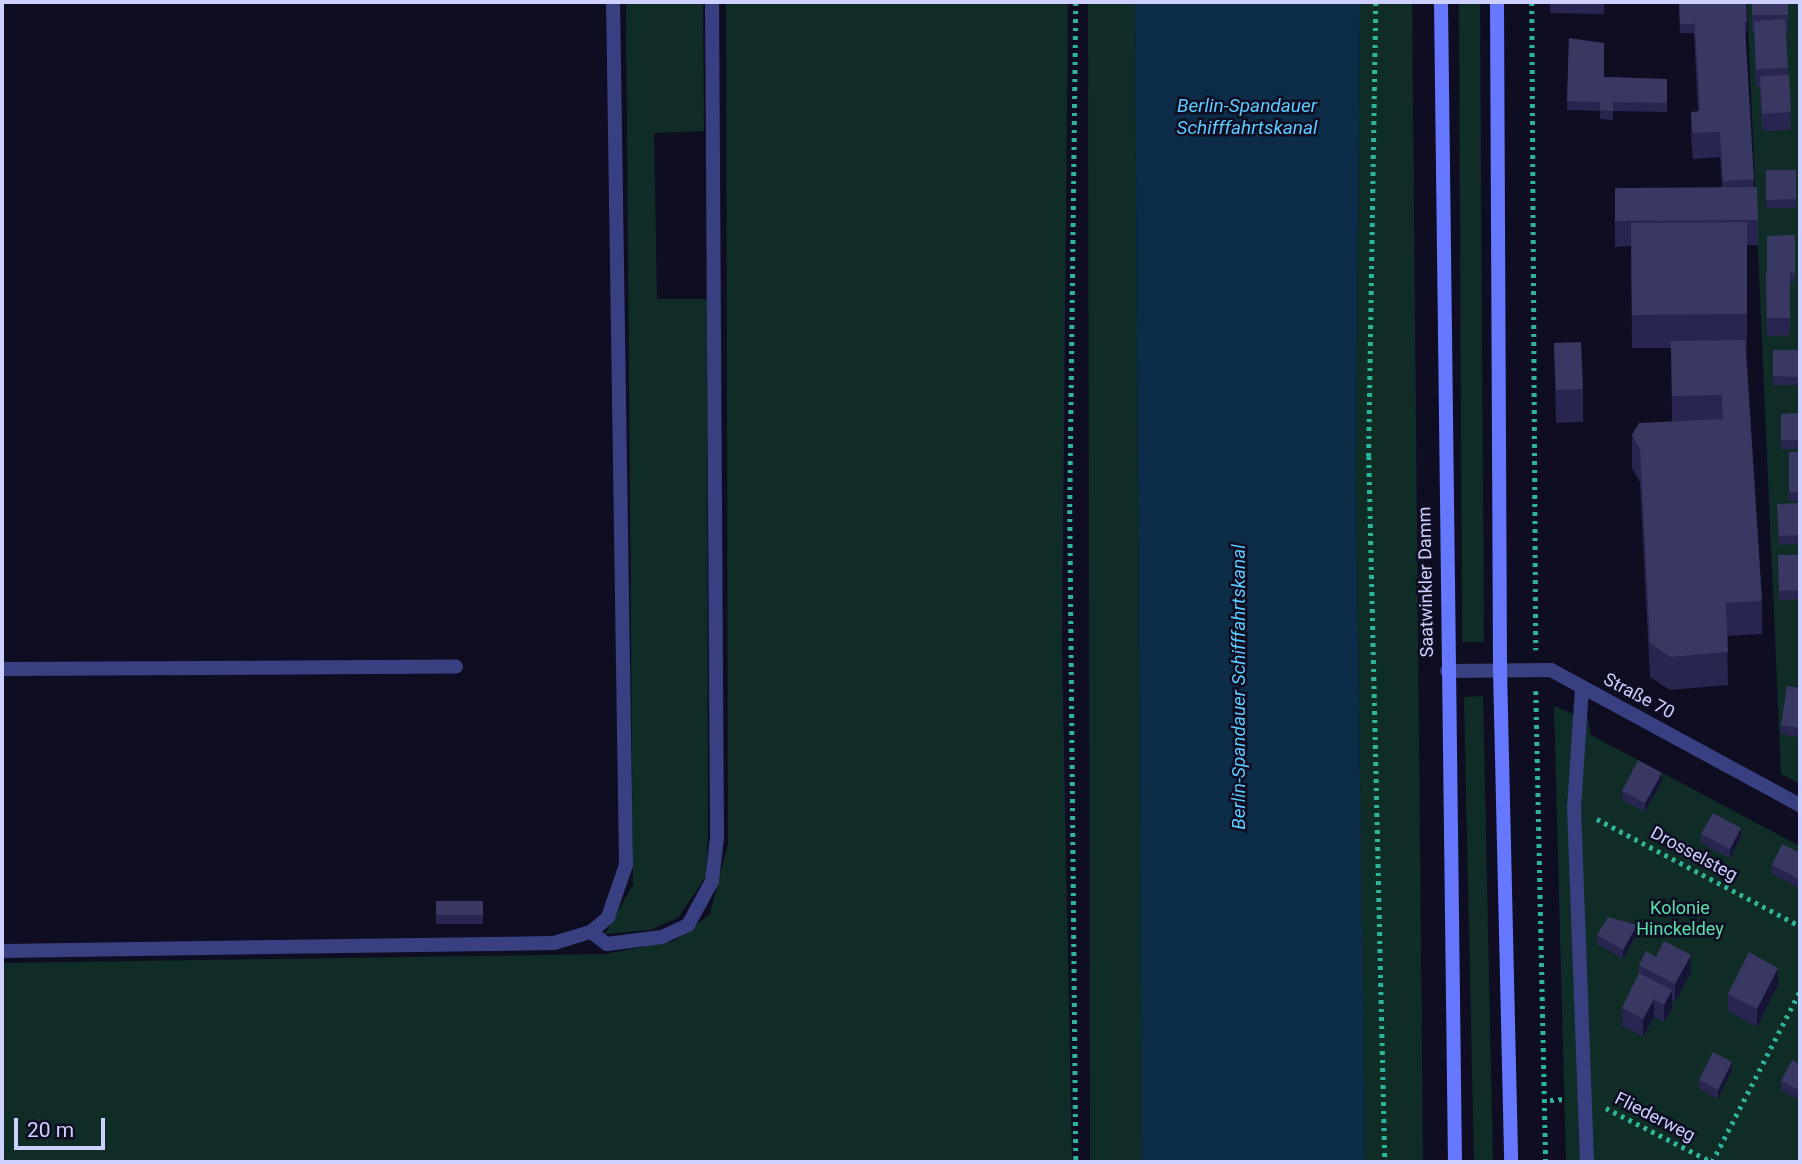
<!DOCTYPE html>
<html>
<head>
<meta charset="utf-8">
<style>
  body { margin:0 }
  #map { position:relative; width:1802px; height:1164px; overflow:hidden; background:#0e0d22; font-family:Roboto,sans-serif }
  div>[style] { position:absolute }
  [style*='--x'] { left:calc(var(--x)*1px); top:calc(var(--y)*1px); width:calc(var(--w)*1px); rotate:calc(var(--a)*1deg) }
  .green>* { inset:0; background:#102c27 }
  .water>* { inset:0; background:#0c2c47 }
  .path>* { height:4.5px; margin-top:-2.25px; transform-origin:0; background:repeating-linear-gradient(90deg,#2db599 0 3.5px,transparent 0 8.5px) }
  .service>* { height:14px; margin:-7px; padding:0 7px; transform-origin:7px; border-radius:7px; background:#384082 }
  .secondary>* { height:14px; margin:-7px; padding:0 7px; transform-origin:7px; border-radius:7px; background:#6578ff }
  .wall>* { inset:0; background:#282650 }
  .shaded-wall>* { inset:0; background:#161436 }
  .building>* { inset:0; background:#393863 }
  span { translate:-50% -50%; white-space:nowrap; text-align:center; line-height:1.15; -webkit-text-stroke:5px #0e0d22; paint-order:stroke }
  .street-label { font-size:18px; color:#ced0ff }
  .park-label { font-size:18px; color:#59e0ab }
  .water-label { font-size:19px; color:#5ccbff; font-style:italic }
  .frame { position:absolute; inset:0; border:4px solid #ced0ff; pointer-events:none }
  .scale { position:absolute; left:14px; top:1118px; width:91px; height:32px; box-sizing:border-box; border:4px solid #ced0ff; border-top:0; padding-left:9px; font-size:21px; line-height:24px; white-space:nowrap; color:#ced0ff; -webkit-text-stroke:5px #0e0d22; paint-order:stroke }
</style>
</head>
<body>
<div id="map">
  <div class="green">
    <i style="clip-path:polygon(626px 2px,703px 2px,704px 131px,654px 133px,657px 299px,707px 299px,708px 837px,706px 876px,679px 917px,651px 930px,605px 934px,633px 885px)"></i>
    <i style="clip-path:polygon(726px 2px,1068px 2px,1062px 648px,1072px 1162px,2px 1162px,2px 963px,605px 954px,674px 941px,710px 914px,728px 844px)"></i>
    <i style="clip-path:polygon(1088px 2px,1135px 2px,1142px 1162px,1090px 1162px)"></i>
    <i style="clip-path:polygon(1360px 2px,1412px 2px,1423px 1162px,1365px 1162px,1356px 477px)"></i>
    <i style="clip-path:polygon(1459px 2px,1480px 2px,1484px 642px,1462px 642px)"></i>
    <i style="clip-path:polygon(1747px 2px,1800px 2px,1800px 784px,1781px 774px)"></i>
    <i style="clip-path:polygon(1483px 696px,1493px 1162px,1474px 1162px,1464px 697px)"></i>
    <i style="clip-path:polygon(1554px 706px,1588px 720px,1591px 735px,1800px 846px,1800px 1162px,1566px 1162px)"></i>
  </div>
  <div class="water">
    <i style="clip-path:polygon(1135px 2px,1360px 2px,1356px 477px,1365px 1162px,1142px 1162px)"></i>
  </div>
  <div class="path">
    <i style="--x:1076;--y:2;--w:508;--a:90.68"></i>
    <i style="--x:1070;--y:510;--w:652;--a:89.47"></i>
    <i style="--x:1376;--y:2;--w:454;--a:90.9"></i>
    <i style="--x:1369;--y:456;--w:706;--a:88.7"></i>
    <i style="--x:1532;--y:2;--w:648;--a:89.65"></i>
    <i style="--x:1536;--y:691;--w:471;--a:88.8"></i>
    <i style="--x:1597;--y:819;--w:229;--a:27.8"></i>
    <i style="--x:1550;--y:1100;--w:15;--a:-4"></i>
    <i style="--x:1606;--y:1108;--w:119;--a:27"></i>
    <i style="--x:1712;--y:1162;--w:192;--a:-62.8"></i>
  </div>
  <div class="service">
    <i style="--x:2;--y:669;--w:454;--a:-0.3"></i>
    <i style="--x:1447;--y:671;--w:104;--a:-0.6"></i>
    <i style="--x:1551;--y:670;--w:283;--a:28.5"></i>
    <i style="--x:1582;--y:688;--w:119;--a:93.8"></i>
    <i style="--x:1574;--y:807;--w:355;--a:87.9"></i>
    <i style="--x:591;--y:932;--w:20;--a:37"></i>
    <i style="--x:607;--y:944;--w:55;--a:-7.3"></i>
    <i style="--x:662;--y:937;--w:29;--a:-25"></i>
    <i style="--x:688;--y:925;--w:50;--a:-61.4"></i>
    <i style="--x:712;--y:881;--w:43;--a:-83.4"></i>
    <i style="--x:717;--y:838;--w:836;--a:-90.34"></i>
    <i style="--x:2;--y:951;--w:552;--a:-0.83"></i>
    <i style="--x:554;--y:943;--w:39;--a:-17"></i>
    <i style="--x:591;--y:932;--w:23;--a:-41"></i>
    <i style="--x:608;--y:917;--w:55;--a:-70.9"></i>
    <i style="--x:626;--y:865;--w:863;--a:-90.86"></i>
  </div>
  <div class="secondary">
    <i style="--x:1441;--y:2;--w:1160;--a:89.31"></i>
    <i style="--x:1497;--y:2;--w:667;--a:89.74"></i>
    <i style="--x:1500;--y:669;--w:493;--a:88.7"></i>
  </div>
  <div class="wall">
    <i style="clip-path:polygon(1550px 2px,1604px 2px,1604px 14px,1550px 13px)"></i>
    <i style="clip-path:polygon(1679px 2px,1746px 2px,1747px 31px,1745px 31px,1754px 187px,1758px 220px,1758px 245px,1747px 245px,1747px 347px,1746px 347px,1762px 601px,1762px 634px,1727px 636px,1728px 685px,1670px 690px,1650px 677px,1640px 482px,1632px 468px,1632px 435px,1672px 421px,1671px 348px,1632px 348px,1631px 246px,1615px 247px,1615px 221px,1722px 187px,1720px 157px,1693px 159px,1691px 138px,1691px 112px,1698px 112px,1694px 33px,1680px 33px)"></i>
    <i style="clip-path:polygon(1752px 2px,1788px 2px,1788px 32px,1786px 32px,1791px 130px,1762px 131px,1760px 87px,1756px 87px,1754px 32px,1752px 32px)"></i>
    <i style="clip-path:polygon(1569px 38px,1604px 77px,1667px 79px,1667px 112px,1613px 111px,1613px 120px,1600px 119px,1600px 111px,1567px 110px)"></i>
    <i style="clip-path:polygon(1766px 170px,1796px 170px,1796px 208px,1766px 208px)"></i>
    <i style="clip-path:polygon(1795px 235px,1795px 281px,1790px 282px,1790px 335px,1767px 336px,1766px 272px,1767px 272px)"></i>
    <i style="clip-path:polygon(1554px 343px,1583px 389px,1583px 422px,1556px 423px)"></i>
    <i style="clip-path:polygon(1773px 350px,1800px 350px,1800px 385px,1773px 385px)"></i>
    <i style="clip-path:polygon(1800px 413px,1800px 449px,1781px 449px,1781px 414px)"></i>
    <i style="clip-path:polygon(1789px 452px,1800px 452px,1800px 501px,1789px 501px)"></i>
    <i style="clip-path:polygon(1800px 503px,1800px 544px,1779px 545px,1777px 512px)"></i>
    <i style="clip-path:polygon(1778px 555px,1800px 555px,1800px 599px,1779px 600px)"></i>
    <i style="clip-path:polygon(1800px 688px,1800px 737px,1781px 734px,1781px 725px)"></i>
    <i style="clip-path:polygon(1662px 781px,1645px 812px,1622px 800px,1622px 791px)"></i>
    <i style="clip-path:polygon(1701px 834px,1741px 837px,1730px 858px,1701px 843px)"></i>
    <i style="clip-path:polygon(1800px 853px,1799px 888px,1772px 874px,1772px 865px)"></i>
    <i style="clip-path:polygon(436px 901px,483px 901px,483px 924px,436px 924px)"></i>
    <i style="clip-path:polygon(1637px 934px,1623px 959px,1597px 944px,1597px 935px)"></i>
    <i style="clip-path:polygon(1656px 957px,1691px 972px,1675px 1002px,1672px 1000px,1672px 1008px,1664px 1022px,1654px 1017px,1643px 1037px,1622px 1026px,1622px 1008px,1639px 974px,1639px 965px)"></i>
    <i style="clip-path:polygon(1778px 985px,1757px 1027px,1728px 1011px,1728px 994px)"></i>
    <i style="clip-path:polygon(1800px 1065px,1800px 1100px,1781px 1090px,1781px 1081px)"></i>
    <i style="clip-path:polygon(1732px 1070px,1718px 1099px,1699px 1089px,1699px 1080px)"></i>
  </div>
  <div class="shaded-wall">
    <i style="clip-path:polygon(1662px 773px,1662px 781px,1645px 812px,1645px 803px)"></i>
    <i style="clip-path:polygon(1741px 828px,1741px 837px,1730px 858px,1730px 849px)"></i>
    <i style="clip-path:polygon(1637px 925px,1637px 934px,1623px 959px,1623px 950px)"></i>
    <i style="clip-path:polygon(1691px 955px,1691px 972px,1675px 1002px,1675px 984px)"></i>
    <i style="clip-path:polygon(1778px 968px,1778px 985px,1757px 1027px,1757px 1009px)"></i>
    <i style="clip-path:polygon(1672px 990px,1672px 1008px,1664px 1022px,1664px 1005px)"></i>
    <i style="clip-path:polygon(1654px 999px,1654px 1017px,1643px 1037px,1643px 1019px)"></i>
    <i style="clip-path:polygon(1732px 1062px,1732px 1070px,1718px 1099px,1718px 1090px)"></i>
  </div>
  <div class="building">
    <i style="clip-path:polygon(1679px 2px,1746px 2px,1747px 22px,1744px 22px,1744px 10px,1694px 13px,1694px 24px,1680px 24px)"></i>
    <i style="clip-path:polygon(1752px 2px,1788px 2px,1788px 15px,1752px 15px)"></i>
    <i style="clip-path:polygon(1744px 10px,1754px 179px,1723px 181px,1720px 132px,1693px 133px,1691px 112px,1700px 111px,1694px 13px)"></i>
    <i style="clip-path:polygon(1785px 19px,1788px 68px,1756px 69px,1754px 21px)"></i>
    <i style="clip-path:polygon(1569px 38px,1604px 43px,1604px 77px,1667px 79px,1667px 103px,1613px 102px,1613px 111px,1600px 110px,1600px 102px,1567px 101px)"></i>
    <i style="clip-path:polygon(1789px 75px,1791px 112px,1762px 114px,1760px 76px)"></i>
    <i style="clip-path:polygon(1766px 170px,1796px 170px,1796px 199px,1766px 200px)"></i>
    <i style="clip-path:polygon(1757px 187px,1758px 220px,1615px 221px,1615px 188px)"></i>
    <i style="clip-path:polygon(1747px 222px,1747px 314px,1632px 315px,1631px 223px)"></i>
    <i style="clip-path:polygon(1795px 235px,1795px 273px,1790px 273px,1790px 271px,1767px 272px,1767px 236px)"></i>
    <i style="clip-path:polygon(1790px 271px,1790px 318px,1767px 318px,1766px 272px)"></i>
    <i style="clip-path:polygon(1745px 340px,1762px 601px,1726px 603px,1728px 652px,1670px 657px,1650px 643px,1640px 449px,1632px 435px,1639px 423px,1723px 419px,1722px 395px,1672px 396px,1671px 341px)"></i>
    <i style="clip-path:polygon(1581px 342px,1583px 389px,1556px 390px,1554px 343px)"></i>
    <i style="clip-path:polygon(1773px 350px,1800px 350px,1800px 377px,1773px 376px)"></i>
    <i style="clip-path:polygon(1800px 413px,1800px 440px,1781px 440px,1781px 414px)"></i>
    <i style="clip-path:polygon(1789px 452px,1800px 452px,1800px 492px,1789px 492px)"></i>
    <i style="clip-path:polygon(1800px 503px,1800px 535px,1779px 536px,1777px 504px)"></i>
    <i style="clip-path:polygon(1778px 555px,1800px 555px,1800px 590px,1779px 591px)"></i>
    <i style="clip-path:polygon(1787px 686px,1800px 688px,1800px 728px,1781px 725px)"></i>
    <i style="clip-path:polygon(1638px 760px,1662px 773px,1645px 803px,1622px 791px)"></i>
    <i style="clip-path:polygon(1713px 813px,1741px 828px,1730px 849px,1701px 834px)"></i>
    <i style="clip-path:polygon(1782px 844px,1800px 853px,1800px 877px,1799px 879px,1772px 865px)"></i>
    <i style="clip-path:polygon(436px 901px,483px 901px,483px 915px,436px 915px)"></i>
    <i style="clip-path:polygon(1608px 917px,1637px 925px,1623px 950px,1597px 935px)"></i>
    <i style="clip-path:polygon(1664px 941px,1691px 955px,1675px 984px,1639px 965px,1646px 951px,1656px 957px)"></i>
    <i style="clip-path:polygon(1749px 952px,1778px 968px,1757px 1009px,1728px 994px)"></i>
    <i style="clip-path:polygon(1639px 973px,1672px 990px,1664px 1005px,1654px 999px,1643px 1019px,1622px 1008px)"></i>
    <i style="clip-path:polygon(1713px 1052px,1732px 1062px,1718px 1090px,1699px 1080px)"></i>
    <i style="clip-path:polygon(1792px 1060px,1800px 1065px,1800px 1091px,1781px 1081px)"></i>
  </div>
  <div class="street-label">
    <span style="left:1426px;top:582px;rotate:-91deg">Saatwinkler Damm</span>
    <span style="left:1639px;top:696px;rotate:28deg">Straße 70</span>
    <span style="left:1694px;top:854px;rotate:28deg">Drosselsteg</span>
    <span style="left:1655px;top:1117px;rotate:27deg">Fliederweg</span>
  </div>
  <div class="park-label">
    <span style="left:1680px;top:919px">Kolonie<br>Hinckeldey</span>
  </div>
  <div class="water-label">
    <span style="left:1247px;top:117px">Berlin-Spandauer<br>Schifffahrtskanal</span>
    <span style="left:1239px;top:687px;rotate:-90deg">Berlin-Spandauer Schifffahrtskanal</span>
  </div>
  <div class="frame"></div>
  <div class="scale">20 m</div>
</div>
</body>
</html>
